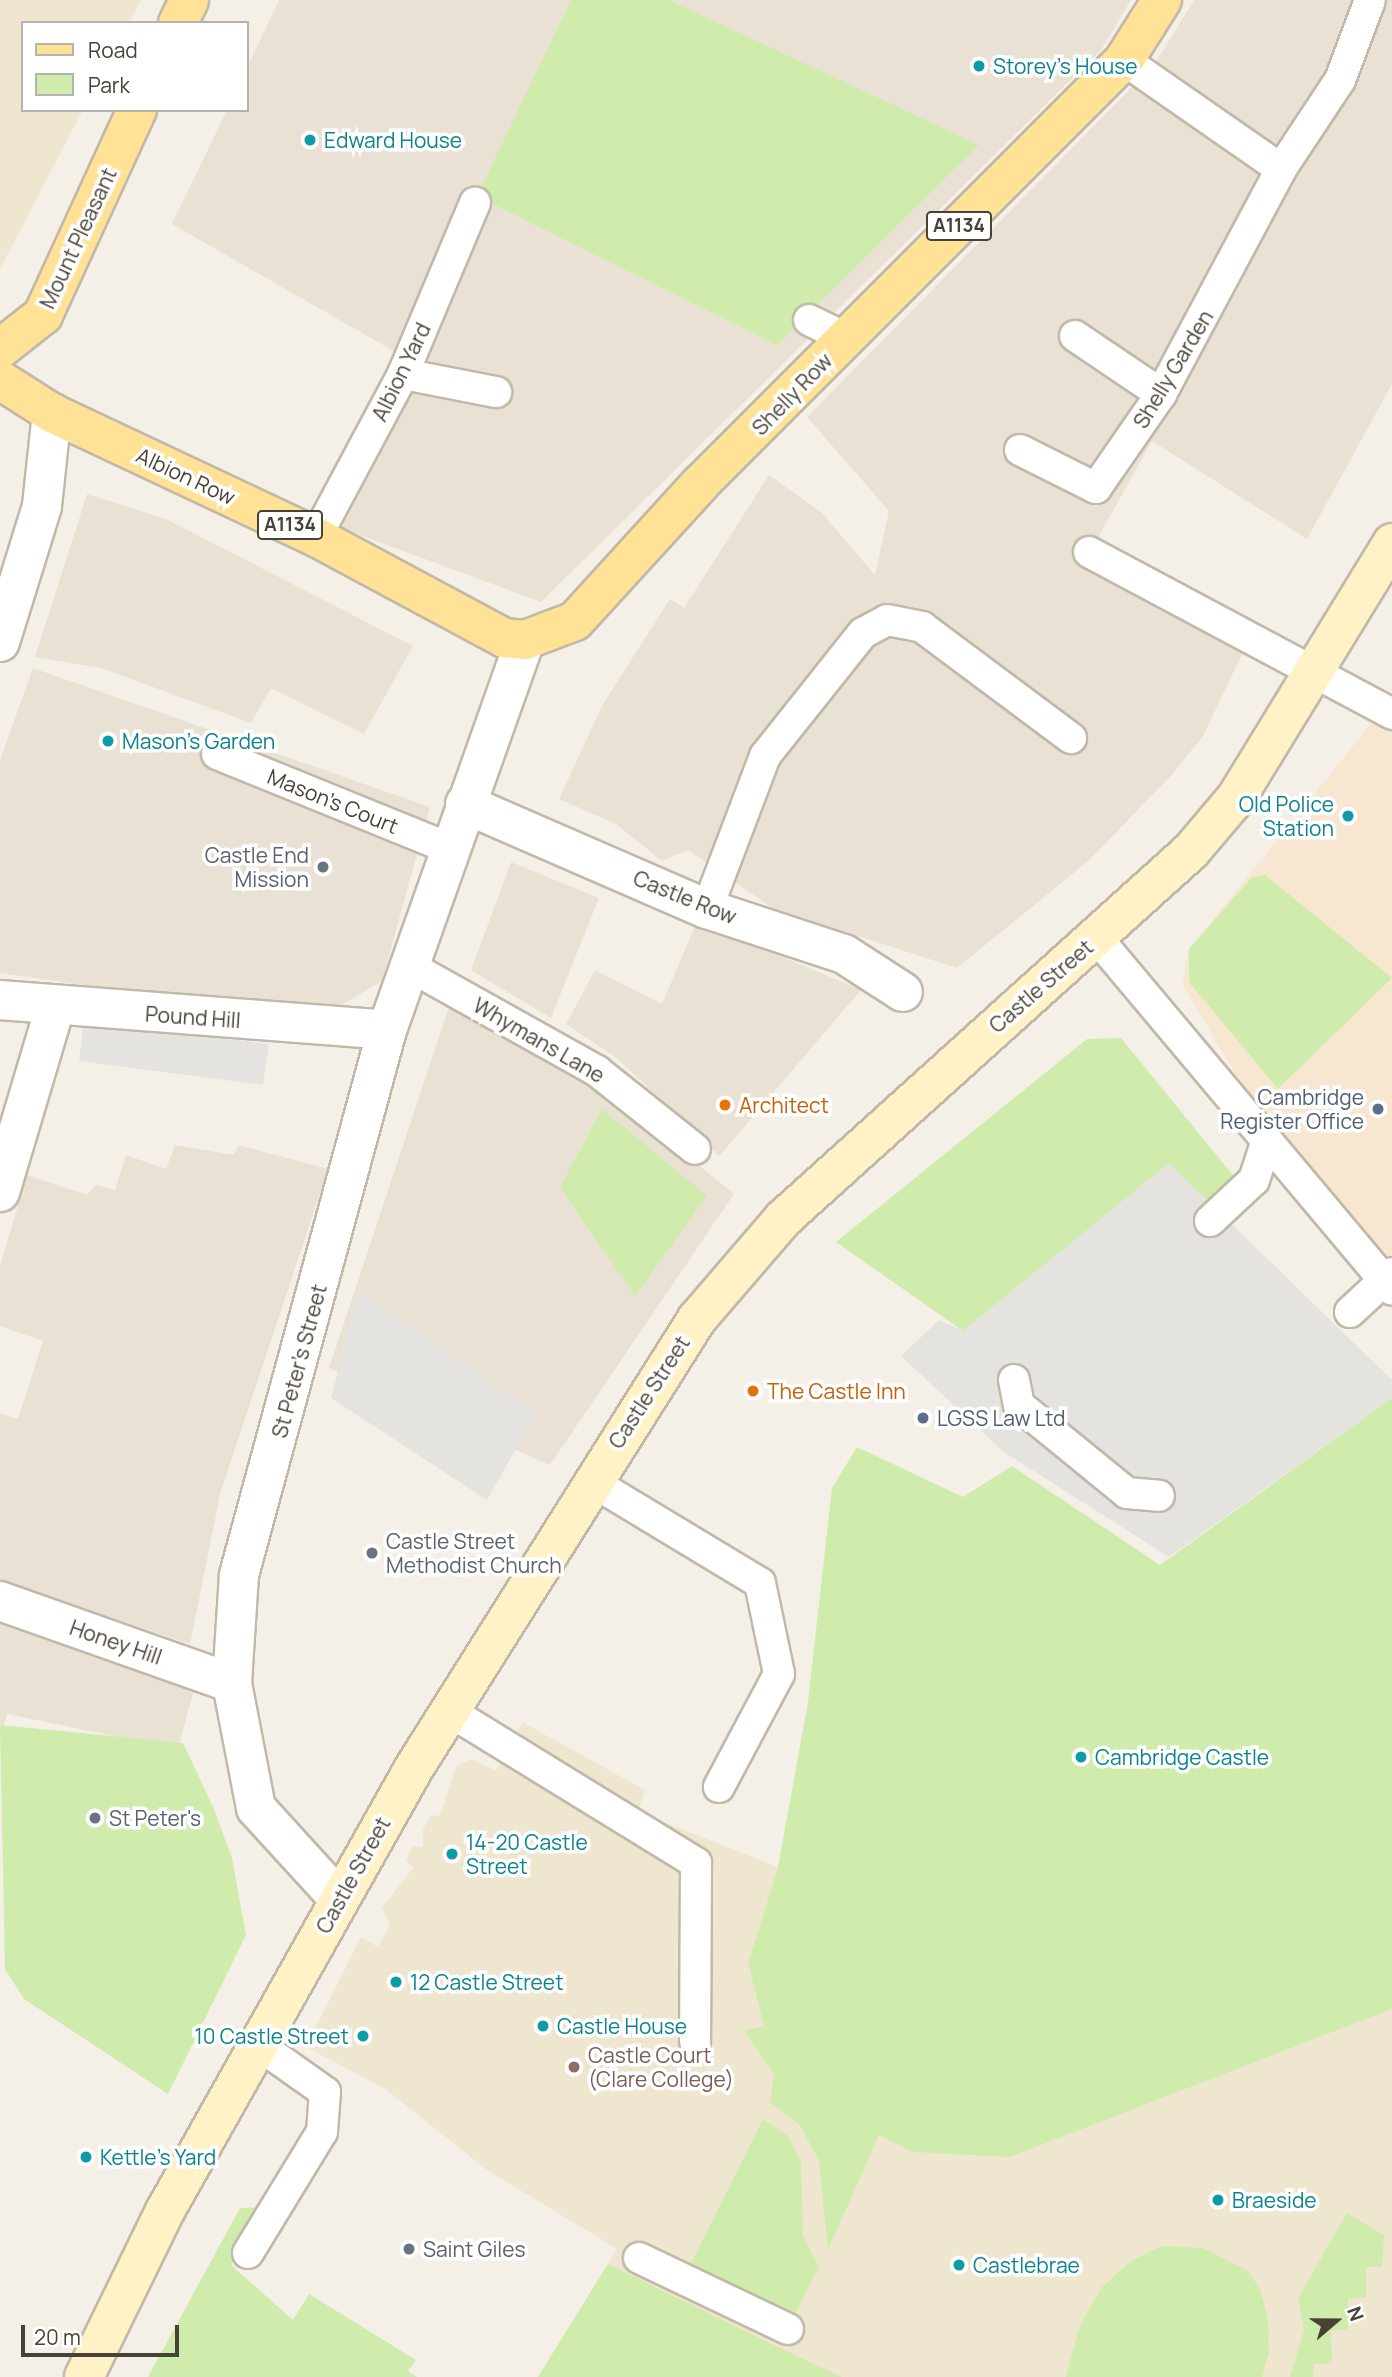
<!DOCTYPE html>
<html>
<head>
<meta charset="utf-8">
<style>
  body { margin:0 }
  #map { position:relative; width:1392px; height:2377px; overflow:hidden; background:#f4f0e7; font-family:Manrope,sans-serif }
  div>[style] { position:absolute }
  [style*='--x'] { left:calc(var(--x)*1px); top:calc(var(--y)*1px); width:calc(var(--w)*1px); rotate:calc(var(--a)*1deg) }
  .residential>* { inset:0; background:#e9e2d4 }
  .commercial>* { inset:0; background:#f8e7d0 }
  .education>* { inset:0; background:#efe6cf }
  .green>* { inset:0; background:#cfecac }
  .parking>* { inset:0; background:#e5e3df }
  .roads { filter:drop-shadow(2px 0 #c1b8a8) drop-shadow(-2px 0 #c1b8a8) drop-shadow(0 2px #c1b8a8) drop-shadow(0 -2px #c1b8a8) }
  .lane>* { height:30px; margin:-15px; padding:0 15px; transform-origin:15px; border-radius:15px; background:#fff }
  .street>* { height:38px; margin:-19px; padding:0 19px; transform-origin:19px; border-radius:19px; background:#fff }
  .secondary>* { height:38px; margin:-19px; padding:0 19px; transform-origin:19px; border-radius:19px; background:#fff2c6 }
  .primary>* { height:38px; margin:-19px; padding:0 19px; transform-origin:19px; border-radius:19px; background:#ffe295 }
  .dots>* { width:19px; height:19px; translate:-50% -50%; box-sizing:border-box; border:4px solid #fff; border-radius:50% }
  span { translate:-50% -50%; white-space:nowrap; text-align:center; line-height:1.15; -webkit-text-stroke:7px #fff; paint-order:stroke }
  .shield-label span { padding:2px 5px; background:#fff; border:2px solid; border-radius:5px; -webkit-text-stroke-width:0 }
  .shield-label { font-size:19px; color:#484135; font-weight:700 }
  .culture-label { font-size:21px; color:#0d838f }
  .left { translate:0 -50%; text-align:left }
  .right { translate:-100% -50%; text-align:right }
  .street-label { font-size:21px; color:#484135 }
  .worship-label { font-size:21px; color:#5b616d }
  .service-label { font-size:21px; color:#4e5e75 }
  .food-label { font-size:21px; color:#c56008 }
  .education-label { font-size:21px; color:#785e54 }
  .legend { position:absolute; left:21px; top:21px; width:228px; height:91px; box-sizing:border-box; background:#fff; border:2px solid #b6b3ae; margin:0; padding:9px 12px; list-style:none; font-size:21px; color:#484135 }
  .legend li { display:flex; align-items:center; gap:14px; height:35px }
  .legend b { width:35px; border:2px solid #b6b3ae }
  .north { position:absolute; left:1301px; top:2286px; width:70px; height:70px; -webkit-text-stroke:5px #fff; paint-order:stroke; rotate:70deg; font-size:19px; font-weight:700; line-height:28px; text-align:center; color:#484135 }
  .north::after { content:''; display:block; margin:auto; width:24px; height:32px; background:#484135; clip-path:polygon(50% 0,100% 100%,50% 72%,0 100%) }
  .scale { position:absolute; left:21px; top:2325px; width:158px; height:32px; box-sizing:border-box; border:4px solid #484135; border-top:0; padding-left:9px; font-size:21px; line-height:24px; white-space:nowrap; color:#484135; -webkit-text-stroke:5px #fff; paint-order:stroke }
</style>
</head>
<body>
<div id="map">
  <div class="residential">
    <i style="clip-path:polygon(279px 0,1131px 0,1101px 50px,541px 602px,341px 528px,425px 369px,172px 224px,227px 110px,247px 110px,247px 68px)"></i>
    <i style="clip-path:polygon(1194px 0,1392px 0,1392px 384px,1307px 539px,1152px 441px,1090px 552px,1244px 650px,1203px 736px,1169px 778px,1087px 862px,957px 968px,774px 909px,688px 850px,662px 861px,616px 824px,559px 799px,603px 704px,670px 599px,684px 608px,769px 475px,822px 513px,875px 575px,889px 511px,807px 417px,1154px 65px)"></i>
    <i style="clip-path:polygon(87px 494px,166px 519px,413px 646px,364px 734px,271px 688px,251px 723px,101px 668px,35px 657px)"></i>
    <i style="clip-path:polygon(33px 668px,430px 807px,382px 981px,318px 1019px,0 973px,0 760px)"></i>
    <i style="clip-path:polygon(511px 862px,599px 898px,551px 1018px,471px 970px)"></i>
    <i style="clip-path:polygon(697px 921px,861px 990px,719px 1156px,618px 1059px,566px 1024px,595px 970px,662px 1004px)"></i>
    <i style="clip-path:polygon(456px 986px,616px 1098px,734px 1194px,550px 1465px,329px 1368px)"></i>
    <i style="clip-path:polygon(175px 1145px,234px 1155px,238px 1145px,328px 1169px,220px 1494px,190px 1644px,0 1580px,0 1413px,18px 1419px,43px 1341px,0 1326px,0 1266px,27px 1175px,87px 1195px,96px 1185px,115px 1190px,126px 1155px,166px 1169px)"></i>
    <i style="clip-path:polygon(0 1598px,202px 1660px,178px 1749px,7px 1714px,0 1738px)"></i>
  </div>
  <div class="commercial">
    <i style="clip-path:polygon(1392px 698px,1392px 1269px,1236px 1075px,1182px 984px,1189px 949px)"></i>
  </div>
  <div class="education">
    <i style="clip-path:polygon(0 0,141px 0,129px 23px,23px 23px,23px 110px,83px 110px,0 269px)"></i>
    <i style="clip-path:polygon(522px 1722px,645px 1790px,638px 1812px,778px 1867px,748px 1963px,1010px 2157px,1392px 2009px,1392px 2377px,538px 2377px,617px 2249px,487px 2170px,384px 2088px,306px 2047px,361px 1937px,378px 1947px,383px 1937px,390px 1924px,382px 1908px,413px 1868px,406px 1860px,413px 1846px,423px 1847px,423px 1829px,431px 1816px,440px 1815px,456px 1767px,471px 1759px,496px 1771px)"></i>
  </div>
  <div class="green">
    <i style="clip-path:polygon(571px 0,669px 0,979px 145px,777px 345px,477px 196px)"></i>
    <i style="clip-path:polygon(1265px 875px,1392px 978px,1278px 1089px,1189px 982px,1189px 949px,1252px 877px)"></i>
    <i style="clip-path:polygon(1121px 1038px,1236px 1179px,1208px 1204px,1169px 1164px,963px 1331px,836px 1242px,1087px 1039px)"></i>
    <i style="clip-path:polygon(602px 1109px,707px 1196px,635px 1296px,560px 1187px)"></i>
    <i style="clip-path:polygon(1392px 1398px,1392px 2009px,1010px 2157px,913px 2152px,879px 2135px,828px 2250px,819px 2161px,800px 2125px,770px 2103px,774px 2074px,744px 2031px,764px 2026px,748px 1963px,778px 1867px,808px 1702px,832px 1488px,857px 1447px,963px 1497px,1012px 1466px,1160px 1565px)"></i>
    <i style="clip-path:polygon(0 1725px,183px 1743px,213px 1807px,232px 1858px,246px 1935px,168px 2094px,24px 1999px,5px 1969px)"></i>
    <i style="clip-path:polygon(763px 2119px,788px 2136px,801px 2162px,803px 2236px,819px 2267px,793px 2319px,690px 2265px)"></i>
    <i style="clip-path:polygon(264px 2207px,231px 2265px,293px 2320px,309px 2294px,416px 2360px,408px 2371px,417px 2377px,148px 2377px,240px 2208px)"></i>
    <i style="clip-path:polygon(1347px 2213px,1384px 2235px,1382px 2267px,1366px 2267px,1366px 2298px,1348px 2299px,1348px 2329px,1331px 2331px,1332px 2363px,1314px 2364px,1313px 2377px,1290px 2377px,1304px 2330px,1298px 2298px)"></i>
    <i style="clip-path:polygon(1162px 2246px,1203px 2248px,1248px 2271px,1260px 2289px,1268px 2319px,1269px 2352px,1262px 2377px,1066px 2377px,1080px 2325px,1102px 2287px,1131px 2261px)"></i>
    <i style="clip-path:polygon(608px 2264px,778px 2347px,842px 2377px,538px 2377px)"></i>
  </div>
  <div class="parking">
    <i style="clip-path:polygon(84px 1021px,269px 1044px,263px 1085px,79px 1061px)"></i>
    <i style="clip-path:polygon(1169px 1163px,1392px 1380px,1392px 1398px,1169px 1557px,1004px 1452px,901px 1356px,939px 1320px,963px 1331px)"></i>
    <i style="clip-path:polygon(358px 1291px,536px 1413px,487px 1500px,331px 1398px)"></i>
  </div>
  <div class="roads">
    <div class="lane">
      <i style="--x:1124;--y:60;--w:191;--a:34.8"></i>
      <i style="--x:1281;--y:169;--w:107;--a:-56.5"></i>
      <i style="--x:1340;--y:80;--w:85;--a:-69.4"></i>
      <i style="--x:809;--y:320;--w:43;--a:26"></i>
      <i style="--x:1075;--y:336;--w:104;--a:34"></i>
      <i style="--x:403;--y:374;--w:95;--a:11"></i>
      <i style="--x:1020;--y:450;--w:85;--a:26.6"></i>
      <i style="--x:1096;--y:488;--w:114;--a:-55.3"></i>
      <i style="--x:1161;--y:394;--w:255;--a:-61.9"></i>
      <i style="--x:316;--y:537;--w:185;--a:-61.9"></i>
      <i style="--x:403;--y:374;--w:186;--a:-67.2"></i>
      <i style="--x:1089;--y:552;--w:344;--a:28.1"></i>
      <i style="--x:217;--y:754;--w:250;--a:22.1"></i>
      <i style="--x:707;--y:909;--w:164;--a:-69.2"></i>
      <i style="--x:765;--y:756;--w:157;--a:-51.5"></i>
      <i style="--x:863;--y:633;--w:27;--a:-28"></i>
      <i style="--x:887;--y:620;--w:36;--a:11"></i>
      <i style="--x:922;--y:627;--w:186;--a:36.7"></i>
      <i style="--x:1097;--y:938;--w:459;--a:50"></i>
      <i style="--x:409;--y:966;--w:215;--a:29.2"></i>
      <i style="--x:597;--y:1071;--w:125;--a:38.5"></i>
      <i style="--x:1210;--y:1221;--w:60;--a:-43"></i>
      <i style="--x:1254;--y:1180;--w:36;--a:-72"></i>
      <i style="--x:1350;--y:1312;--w:57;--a:-42.9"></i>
      <i style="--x:1014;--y:1380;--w:25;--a:79"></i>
      <i style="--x:1019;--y:1405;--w:139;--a:39.2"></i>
      <i style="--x:1127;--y:1493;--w:32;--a:5"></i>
      <i style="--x:591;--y:1481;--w:197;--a:31.1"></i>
      <i style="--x:760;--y:1583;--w:93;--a:78.2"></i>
      <i style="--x:779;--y:1674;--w:128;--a:118"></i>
      <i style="--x:449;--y:1711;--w:290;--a:31.6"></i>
      <i style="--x:696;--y:1863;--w:179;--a:90.3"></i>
      <i style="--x:248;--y:2253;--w:142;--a:-58.6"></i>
      <i style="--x:322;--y:2132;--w:40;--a:-85.7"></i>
      <i style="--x:325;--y:2092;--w:80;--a:-144.7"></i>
      <i style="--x:639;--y:2258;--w:165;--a:25.5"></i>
    </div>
    <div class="street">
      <i style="--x:0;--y:642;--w:142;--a:-72.8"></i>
      <i style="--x:42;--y:506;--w:94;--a:-83.9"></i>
      <i style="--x:465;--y:804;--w:264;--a:23.5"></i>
      <i style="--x:707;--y:909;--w:144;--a:18.2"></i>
      <i style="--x:844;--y:954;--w:70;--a:32.8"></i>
      <i style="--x:0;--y:1000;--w:388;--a:4.4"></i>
      <i style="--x:0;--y:1192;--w:193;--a:-73.4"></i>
      <i style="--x:0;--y:1601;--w:246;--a:19.5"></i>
      <i style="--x:339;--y:1899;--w:123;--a:-132.4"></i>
      <i style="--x:256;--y:1808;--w:127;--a:-100.9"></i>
      <i style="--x:232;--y:1683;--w:108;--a:-86.3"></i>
      <i style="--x:239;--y:1575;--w:565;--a:-74.81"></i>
      <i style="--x:387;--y:1030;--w:414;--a:-70.5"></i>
    </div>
    <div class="secondary">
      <i style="--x:84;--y:2377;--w:185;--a:-64"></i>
      <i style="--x:165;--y:2211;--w:508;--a:-60.66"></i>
      <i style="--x:414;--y:1768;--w:531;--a:-57.78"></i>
      <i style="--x:697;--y:1319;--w:133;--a:-49.3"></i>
      <i style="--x:784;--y:1218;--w:548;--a:-42.04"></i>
      <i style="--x:1191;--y:851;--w:70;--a:-49.7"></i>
      <i style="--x:1236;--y:798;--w:299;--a:-58.5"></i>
    </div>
    <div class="primary">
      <i style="--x:178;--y:23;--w:25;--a:-64"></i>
      <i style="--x:0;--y:349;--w:55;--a:-38.3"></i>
      <i style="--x:43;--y:315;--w:226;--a:-65.4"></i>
      <i style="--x:0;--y:380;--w:62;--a:32.4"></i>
      <i style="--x:52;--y:413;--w:292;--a:25.2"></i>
      <i style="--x:316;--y:537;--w:213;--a:28.2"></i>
      <i style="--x:504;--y:638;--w:21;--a:5"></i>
      <i style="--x:525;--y:640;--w:53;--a:-20.8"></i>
      <i style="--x:575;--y:621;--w:187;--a:-47.6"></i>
      <i style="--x:701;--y:483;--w:598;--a:-45"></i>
      <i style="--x:1124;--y:60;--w:71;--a:-57.7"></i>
    </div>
  </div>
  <div class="dots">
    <i style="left:979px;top:66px;background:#0f9aa8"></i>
    <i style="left:310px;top:140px;background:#0f9aa8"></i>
    <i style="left:108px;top:741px;background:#0f9aa8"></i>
    <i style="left:1348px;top:816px;background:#0f9aa8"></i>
    <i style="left:323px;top:867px;background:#6b7280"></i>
    <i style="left:725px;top:1105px;background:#e8710a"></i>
    <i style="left:1378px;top:1109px;background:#5c6f8a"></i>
    <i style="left:753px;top:1391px;background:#e8710a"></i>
    <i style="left:923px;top:1418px;background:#5c6f8a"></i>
    <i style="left:372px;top:1553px;background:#6b7280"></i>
    <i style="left:1081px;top:1757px;background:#0f9aa8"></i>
    <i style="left:95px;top:1818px;background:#6b7280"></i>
    <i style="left:452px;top:1854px;background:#0f9aa8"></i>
    <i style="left:396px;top:1982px;background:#0f9aa8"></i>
    <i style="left:543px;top:2026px;background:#0f9aa8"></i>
    <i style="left:363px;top:2036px;background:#0f9aa8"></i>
    <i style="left:574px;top:2067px;background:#8d6e63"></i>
    <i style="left:86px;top:2157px;background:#0f9aa8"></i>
    <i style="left:1218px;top:2200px;background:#0f9aa8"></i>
    <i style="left:409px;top:2249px;background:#6b7280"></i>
    <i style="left:959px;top:2265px;background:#0f9aa8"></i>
  </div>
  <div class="shield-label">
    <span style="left:959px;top:226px">A1134</span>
    <span style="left:290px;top:525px">A1134</span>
  </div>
  <div class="culture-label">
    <span class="left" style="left:993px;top:66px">Storey's House</span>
    <span class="left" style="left:324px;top:140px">Edward House</span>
    <span class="left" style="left:122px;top:741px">Mason's Garden</span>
    <span class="right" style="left:1334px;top:816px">Old Police<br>Station</span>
    <span class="left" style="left:1095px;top:1757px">Cambridge Castle</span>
    <span class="left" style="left:466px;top:1854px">14-20 Castle<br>Street</span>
    <span class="left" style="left:410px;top:1982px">12 Castle Street</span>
    <span class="left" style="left:557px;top:2026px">Castle House</span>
    <span class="right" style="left:349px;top:2036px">10 Castle Street</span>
    <span class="left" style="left:100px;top:2157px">Kettle's Yard</span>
    <span class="left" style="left:1232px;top:2200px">Braeside</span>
    <span class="left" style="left:973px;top:2265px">Castlebrae</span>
  </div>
  <div class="street-label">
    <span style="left:78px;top:238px;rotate:-65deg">Mount Pleasant</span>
    <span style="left:1173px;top:369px;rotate:-59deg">Shelly Garden</span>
    <span style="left:401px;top:372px;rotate:-64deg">Albion Yard</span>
    <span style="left:792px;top:394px;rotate:-46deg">Shelly Row</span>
    <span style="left:186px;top:476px;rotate:25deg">Albion Row</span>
    <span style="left:333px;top:801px;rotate:22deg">Mason's Court</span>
    <span style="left:685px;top:897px;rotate:22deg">Castle Row</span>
    <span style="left:1041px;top:986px;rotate:-41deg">Castle Street</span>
    <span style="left:193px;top:1017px;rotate:4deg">Pound Hill</span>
    <span style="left:539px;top:1040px;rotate:30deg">Whymans Lane</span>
    <span style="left:299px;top:1361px;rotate:-75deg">St Peter's Street</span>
    <span style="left:649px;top:1392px;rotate:-57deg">Castle Street</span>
    <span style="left:116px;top:1642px;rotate:19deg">Honey Hill</span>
    <span style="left:353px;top:1875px;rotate:-61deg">Castle Street</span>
  </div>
  <div class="worship-label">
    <span class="right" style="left:309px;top:867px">Castle End<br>Mission</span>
    <span class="left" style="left:386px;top:1553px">Castle Street<br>Methodist Church</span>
    <span class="left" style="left:109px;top:1818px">St Peter's</span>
    <span class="left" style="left:423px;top:2249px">Saint Giles</span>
  </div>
  <div class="service-label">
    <span class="right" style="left:1364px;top:1109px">Cambridge<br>Register Office</span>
    <span class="left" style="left:937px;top:1418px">LGSS Law Ltd</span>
  </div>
  <div class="food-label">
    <span class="left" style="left:739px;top:1105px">Architect</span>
    <span class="left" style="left:767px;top:1391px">The Castle Inn</span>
  </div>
  <div class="education-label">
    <span class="left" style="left:588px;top:2067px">Castle Court<br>(Clare College)</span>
  </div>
  <ul class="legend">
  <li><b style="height:9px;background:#ffe295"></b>Road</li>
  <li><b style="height:19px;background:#cfecac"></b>Park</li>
  </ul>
  <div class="north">N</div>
  <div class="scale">20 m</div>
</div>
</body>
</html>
